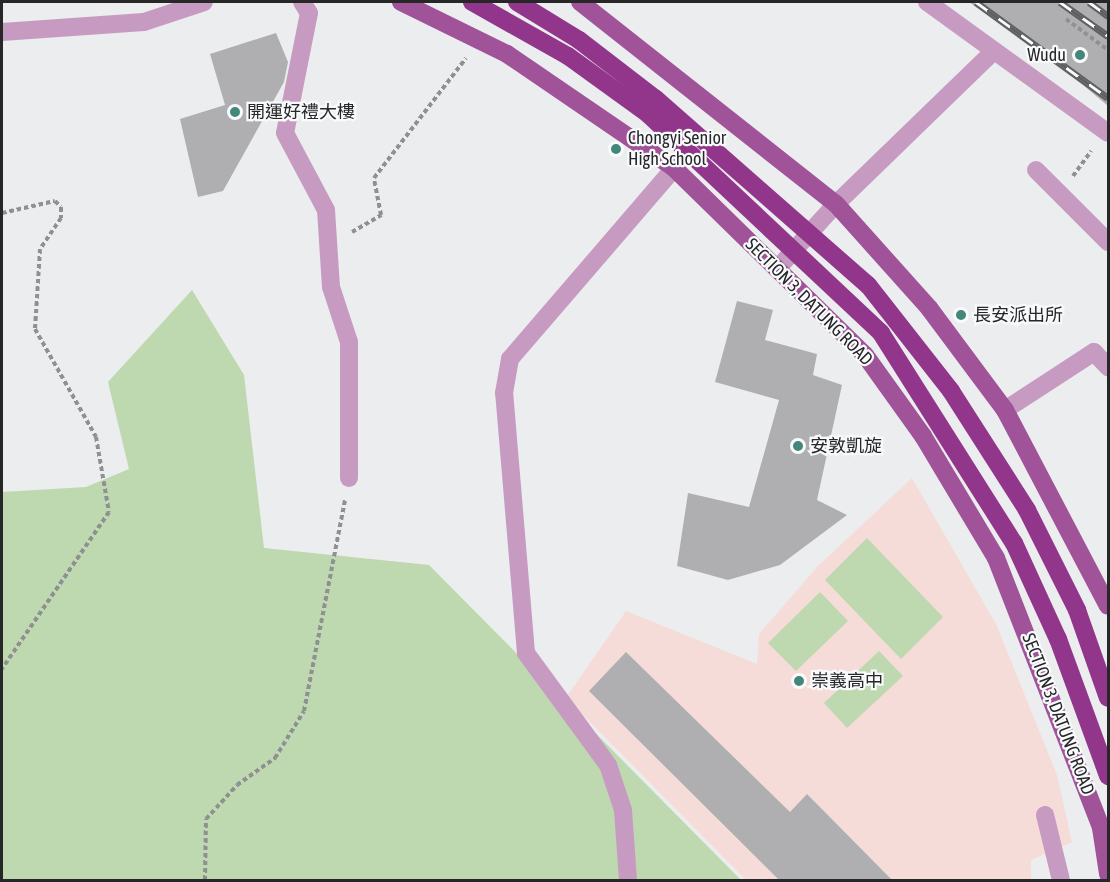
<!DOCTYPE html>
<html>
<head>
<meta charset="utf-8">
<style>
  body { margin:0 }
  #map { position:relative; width:1110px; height:882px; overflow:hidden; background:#ebedef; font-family:"Asap Condensed","Noto Sans TC",sans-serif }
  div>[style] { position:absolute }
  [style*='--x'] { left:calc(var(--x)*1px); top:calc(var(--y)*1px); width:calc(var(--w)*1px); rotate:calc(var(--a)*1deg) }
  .education>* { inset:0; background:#f6dcd8 }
  .green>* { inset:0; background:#bed8af }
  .building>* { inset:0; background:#afafb2 }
  .path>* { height:4px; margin-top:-2px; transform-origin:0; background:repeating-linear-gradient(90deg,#8f9091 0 4.5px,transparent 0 7.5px) }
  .minor>* { height:18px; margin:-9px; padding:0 9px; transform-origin:9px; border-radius:9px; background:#c79bc1 }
  .major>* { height:18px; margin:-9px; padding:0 9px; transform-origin:9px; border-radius:9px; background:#a1539a }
  .highway>* { height:18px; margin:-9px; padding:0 9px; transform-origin:9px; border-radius:9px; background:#92368b }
  .rail>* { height:7px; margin-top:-3.5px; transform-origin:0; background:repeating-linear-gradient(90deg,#f8fafc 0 14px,#5e5f60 0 28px); box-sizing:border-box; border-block:2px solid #5e5f60 }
  .dots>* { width:16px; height:16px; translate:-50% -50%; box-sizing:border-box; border:3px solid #f8fafc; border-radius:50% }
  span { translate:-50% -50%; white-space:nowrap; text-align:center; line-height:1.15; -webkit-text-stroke:4.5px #f8fafc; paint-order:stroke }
  .poi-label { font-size:18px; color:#272728 }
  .right { translate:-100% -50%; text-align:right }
  .left { translate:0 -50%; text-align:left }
  .street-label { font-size:18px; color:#272728 }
  .frame { position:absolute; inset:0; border:3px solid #272728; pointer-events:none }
</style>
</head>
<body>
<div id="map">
  <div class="education">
    <i style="clip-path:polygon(912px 478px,997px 626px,1057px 775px,1072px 842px,1031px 860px,1031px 880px,746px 880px,566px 698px,626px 611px,757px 664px,759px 634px,818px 566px)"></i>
  </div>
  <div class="green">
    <i style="clip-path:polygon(192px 290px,244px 375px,264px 548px,429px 565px,741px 880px,2px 880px,2px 492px,86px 487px,129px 469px,108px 382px)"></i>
    <i style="clip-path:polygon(867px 538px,943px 617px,901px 659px,825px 580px)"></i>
    <i style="clip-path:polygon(820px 592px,848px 621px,796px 671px,768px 643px)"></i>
    <i style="clip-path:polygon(879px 651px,903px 676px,847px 728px,824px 703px)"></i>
  </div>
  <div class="building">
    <i style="clip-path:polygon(969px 2px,1108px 2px,1108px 106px,1083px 85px)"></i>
    <i style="clip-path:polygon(276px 33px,288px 62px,284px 82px,223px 191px,198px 197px,180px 119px,225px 105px,210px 54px)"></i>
    <i style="clip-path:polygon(737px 301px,773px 310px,765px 340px,817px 354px,813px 375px,842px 385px,817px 500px,847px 515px,780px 565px,728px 580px,677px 566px,688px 493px,749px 507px,779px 400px,715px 382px)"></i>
    <i style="clip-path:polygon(626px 652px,790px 812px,807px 794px,892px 880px,779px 880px,589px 691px)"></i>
  </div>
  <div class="path">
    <i style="--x:1066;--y:19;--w:52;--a:36.4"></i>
    <i style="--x:1073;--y:176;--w:31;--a:-54"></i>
    <i style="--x:2;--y:213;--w:54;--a:-12.8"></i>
    <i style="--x:55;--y:201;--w:8;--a:45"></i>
    <i style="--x:61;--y:207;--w:11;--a:90"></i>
    <i style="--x:61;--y:218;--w:37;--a:124"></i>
    <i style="--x:40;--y:249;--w:80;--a:93.6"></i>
    <i style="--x:35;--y:329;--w:124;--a:60.5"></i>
    <i style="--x:96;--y:437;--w:76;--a:80.2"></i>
    <i style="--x:109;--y:512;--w:190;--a:124.3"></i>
    <i style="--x:352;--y:232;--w:34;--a:-30"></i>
    <i style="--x:381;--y:215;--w:38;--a:-101"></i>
    <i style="--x:374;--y:178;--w:151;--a:-52.5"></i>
    <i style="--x:205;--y:880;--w:61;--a:-89.1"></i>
    <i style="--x:206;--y:819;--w:46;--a:-47.6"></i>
    <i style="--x:237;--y:785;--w:47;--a:-35.4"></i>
    <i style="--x:275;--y:758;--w:55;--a:-58.3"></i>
    <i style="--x:304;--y:711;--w:215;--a:-79"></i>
  </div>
  <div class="minor">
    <i style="--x:302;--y:2;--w:13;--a:58"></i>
    <i style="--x:309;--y:13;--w:122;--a:101.3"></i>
    <i style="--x:285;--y:133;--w:87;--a:62"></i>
    <i style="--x:326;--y:210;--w:77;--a:86.3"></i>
    <i style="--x:331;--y:287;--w:58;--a:71.9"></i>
    <i style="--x:349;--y:342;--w:136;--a:90"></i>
    <i style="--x:927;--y:2;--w:223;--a:35.9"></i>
    <i style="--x:2;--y:32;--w:142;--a:-4"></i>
    <i style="--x:144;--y:22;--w:63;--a:-18.4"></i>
    <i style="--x:1036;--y:170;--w:102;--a:45"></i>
    <i style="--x:777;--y:269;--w:88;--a:-47.8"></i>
    <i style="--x:836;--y:204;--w:220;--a:-44.1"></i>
    <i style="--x:1005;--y:410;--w:106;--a:-33.1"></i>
    <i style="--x:1094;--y:352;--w:21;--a:47"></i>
    <i style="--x:1045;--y:815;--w:67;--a:76.2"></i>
    <i style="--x:628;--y:880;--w:70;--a:-94.1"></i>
    <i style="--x:623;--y:810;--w:47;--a:-108.4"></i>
    <i style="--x:608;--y:765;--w:139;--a:-126.2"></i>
    <i style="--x:526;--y:653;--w:261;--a:-94.8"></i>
    <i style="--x:504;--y:393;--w:35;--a:-80"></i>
    <i style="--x:510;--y:359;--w:252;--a:-49.3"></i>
  </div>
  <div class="major">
    <i style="--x:401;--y:2;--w:118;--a:26.1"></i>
    <i style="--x:507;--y:54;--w:202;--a:34.3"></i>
    <i style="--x:674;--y:168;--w:267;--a:44.4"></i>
    <i style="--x:865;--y:355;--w:100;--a:54.4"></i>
    <i style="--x:923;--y:436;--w:142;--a:59.1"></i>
    <i style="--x:996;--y:558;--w:290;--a:68.7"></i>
    <i style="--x:1101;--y:828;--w:47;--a:81.3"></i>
    <i style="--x:580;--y:2;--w:326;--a:38.3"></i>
    <i style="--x:836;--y:204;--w:140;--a:48.2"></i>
    <i style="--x:929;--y:308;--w:127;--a:53.3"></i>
    <i style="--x:1005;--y:410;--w:221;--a:62.3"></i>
  </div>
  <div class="highway">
    <i style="--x:472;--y:2;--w:110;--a:29.4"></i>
    <i style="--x:568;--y:56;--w:99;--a:35.9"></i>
    <i style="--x:648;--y:114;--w:320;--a:43.2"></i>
    <i style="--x:881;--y:333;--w:249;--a:57.7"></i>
    <i style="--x:1014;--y:543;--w:106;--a:65.4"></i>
    <i style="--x:1058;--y:639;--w:146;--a:69.9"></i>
    <i style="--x:517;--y:2;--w:73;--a:31.5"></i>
    <i style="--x:579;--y:40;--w:97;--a:37.5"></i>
    <i style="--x:656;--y:99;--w:282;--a:41.3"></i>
    <i style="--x:868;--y:285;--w:135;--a:51.9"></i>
    <i style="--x:951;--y:391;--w:141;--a:57.4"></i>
    <i style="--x:1027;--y:510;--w:112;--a:63.4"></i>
    <i style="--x:1077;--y:610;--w:93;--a:70.6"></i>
  </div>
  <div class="rail">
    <i style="--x:976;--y:2;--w:163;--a:36"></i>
    <i style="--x:1060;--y:2;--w:59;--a:35.3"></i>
    <i style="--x:1089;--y:2;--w:24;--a:36"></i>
  </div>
  <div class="dots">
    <i style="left:1080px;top:55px;background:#43877a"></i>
    <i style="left:235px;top:112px;background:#43877a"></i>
    <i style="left:616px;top:149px;background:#43877a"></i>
    <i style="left:961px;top:315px;background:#43877a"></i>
    <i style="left:798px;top:446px;background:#43877a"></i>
    <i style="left:799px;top:681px;background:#43877a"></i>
  </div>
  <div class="poi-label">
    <span class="right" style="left:1066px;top:55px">Wudu</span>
    <span class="left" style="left:247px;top:112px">開運好禮大樓</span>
    <span class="left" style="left:628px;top:149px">Chongyi Senior<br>High School</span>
    <span class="left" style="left:973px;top:315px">長安派出所</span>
    <span class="left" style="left:810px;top:446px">安敦凱旋</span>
    <span class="left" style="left:811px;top:681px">崇義高中</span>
  </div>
  <div class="street-label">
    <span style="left:809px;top:302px;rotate:45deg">SECTION 3, DATUNG ROAD</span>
    <span style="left:1058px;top:714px;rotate:69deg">SECTION 3, DATUNG ROAD</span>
  </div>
  <div class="frame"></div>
</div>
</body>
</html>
